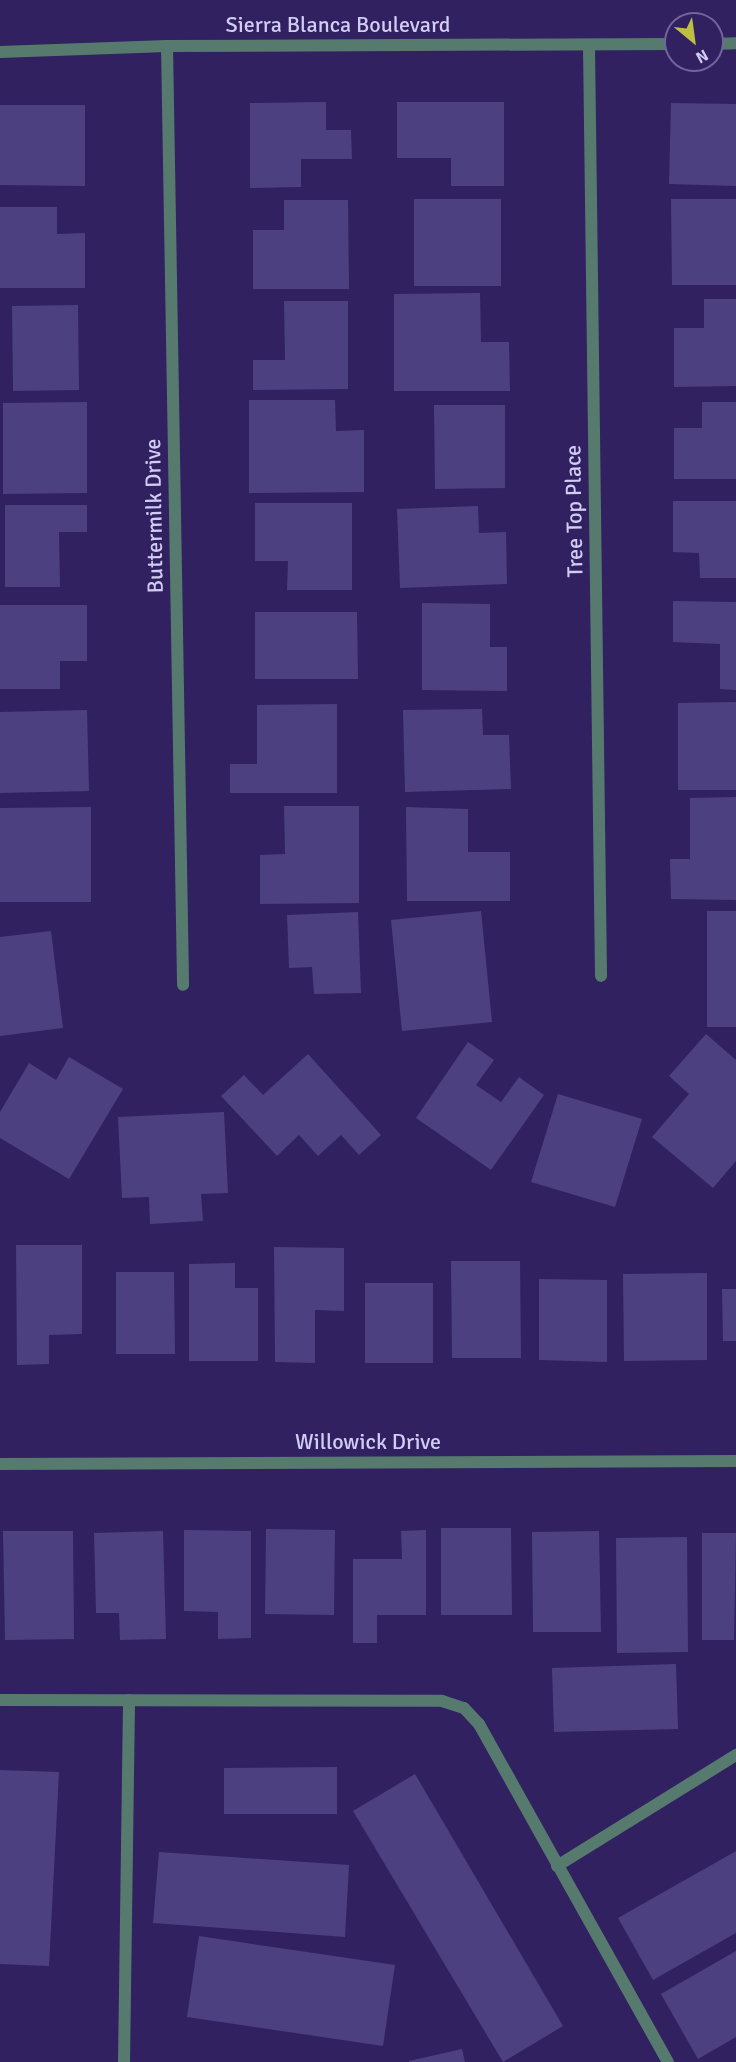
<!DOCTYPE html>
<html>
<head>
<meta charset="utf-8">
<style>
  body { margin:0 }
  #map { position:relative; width:736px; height:2062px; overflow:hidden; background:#312161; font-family:Signika,sans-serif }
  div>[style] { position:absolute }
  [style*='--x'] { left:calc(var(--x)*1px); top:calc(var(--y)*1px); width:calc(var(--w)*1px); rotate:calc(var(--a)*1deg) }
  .building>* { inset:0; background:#4c4080 }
  .lane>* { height:12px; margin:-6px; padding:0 6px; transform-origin:6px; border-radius:6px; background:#567b6e }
  .street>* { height:12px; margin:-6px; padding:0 6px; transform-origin:6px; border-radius:6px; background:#567b6e }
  span { translate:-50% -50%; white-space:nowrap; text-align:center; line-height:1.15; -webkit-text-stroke:4.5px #312161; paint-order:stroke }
  .street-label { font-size:22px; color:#d0ccf3 }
  .north { position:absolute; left:664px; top:12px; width:60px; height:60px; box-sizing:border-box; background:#312161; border:2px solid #71659b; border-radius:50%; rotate:151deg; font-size:16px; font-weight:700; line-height:24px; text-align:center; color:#d0ccf3 }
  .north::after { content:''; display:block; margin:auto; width:21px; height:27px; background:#bdbf43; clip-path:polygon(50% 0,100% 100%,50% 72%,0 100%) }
</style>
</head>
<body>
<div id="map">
  <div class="building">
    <i style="clip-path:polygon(326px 102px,326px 130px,351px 130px,352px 159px,301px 159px,301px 187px,250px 188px,250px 103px)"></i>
    <i style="clip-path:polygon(397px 102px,504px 102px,504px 186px,451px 186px,451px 158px,397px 158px)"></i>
    <i style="clip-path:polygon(671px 103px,736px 104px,736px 186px,669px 184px)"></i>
    <i style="clip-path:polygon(0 105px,85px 105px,85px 186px,0 185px)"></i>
    <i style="clip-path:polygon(414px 199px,501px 199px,501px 286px,414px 286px)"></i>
    <i style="clip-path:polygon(671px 199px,736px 199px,736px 285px,672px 285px)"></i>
    <i style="clip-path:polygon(284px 200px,348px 200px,349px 289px,253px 289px,253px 230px,284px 230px)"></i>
    <i style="clip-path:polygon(0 207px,57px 207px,57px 234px,85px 233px,85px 288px,0 288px)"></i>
    <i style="clip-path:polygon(480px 293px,481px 342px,509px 342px,510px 391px,394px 391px,394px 294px)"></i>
    <i style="clip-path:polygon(704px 299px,736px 299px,736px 386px,674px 387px,674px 328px,704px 328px)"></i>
    <i style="clip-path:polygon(284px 301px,348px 301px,348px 389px,253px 390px,253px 360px,285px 360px)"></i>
    <i style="clip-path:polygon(78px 305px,79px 390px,13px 391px,12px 306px)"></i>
    <i style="clip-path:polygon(249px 400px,335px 400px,336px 431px,364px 430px,364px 492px,249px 493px)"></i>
    <i style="clip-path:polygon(87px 402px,87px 493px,3px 494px,3px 403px)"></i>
    <i style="clip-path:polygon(702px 402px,736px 402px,736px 479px,674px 479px,674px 428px,702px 428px)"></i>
    <i style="clip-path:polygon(434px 405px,505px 405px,505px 488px,435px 489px)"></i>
    <i style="clip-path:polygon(673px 501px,736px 501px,736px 578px,700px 578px,699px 553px,673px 552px)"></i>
    <i style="clip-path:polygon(255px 503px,352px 503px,352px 590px,287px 590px,288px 561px,255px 561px)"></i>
    <i style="clip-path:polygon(5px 505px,87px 505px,87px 532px,59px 532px,60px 587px,5px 587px)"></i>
    <i style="clip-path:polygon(478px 506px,479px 533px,506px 532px,507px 584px,400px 588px,397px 509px)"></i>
    <i style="clip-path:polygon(673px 601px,736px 602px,736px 690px,720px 689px,720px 644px,673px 642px)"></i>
    <i style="clip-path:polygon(422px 603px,490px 604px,490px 647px,507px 647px,507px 691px,422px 690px)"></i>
    <i style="clip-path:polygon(0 605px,87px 605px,87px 661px,60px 661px,60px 689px,0 689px)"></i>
    <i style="clip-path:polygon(255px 612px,357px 612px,358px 679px,255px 679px)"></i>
    <i style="clip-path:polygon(736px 702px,736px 790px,678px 790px,678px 703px)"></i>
    <i style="clip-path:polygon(337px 704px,337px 793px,230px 793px,230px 764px,257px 764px,257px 705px)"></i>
    <i style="clip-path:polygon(482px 709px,483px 735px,509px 735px,511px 789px,405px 792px,403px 710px)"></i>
    <i style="clip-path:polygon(87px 710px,89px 791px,0 793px,0 712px)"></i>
    <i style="clip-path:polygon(736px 797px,736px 900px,671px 899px,670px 859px,690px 859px,690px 798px)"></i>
    <i style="clip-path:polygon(284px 806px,359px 806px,359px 903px,260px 904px,260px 855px,285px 854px)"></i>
    <i style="clip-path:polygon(91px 807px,91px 902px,0 902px,0 808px)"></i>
    <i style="clip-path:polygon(406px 807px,468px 809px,468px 852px,510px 852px,510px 901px,407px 901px)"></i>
    <i style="clip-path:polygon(481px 911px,492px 1022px,402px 1031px,391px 920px)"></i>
    <i style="clip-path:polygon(707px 911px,736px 911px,736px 1027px,707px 1027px)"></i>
    <i style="clip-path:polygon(358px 912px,361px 993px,314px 994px,312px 967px,289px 968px,287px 915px)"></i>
    <i style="clip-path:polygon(51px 931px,63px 1028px,0 1036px,0 937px)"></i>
    <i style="clip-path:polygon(706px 1034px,736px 1060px,736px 1161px,713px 1188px,652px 1137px,689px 1094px,669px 1076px)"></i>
    <i style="clip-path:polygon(468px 1042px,494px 1060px,476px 1085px,501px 1102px,519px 1077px,544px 1095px,491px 1170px,416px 1118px)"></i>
    <i style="clip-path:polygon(308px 1054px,381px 1135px,359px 1155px,341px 1135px,318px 1156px,299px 1135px,277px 1156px,221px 1096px,244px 1075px,263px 1095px)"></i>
    <i style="clip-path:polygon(69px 1057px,123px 1089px,69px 1179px,0 1138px,0 1112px,29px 1063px,56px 1080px)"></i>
    <i style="clip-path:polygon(558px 1094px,642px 1119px,615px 1207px,531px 1182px)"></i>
    <i style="clip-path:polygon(224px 1112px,228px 1193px,201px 1194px,203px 1221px,150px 1224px,149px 1197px,122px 1198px,118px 1117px)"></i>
    <i style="clip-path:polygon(16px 1245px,82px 1245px,82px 1334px,49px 1335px,49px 1364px,17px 1365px)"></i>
    <i style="clip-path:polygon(274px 1247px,344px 1248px,344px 1311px,315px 1310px,315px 1363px,275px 1362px)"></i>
    <i style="clip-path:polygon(451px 1261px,520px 1261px,521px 1358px,452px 1358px)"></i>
    <i style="clip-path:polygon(235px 1263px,235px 1288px,258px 1288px,258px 1361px,189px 1361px,189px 1264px)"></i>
    <i style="clip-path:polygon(116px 1272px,174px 1272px,175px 1354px,116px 1354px)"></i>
    <i style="clip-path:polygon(707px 1273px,707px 1360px,624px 1361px,623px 1274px)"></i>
    <i style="clip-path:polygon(539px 1279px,607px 1280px,607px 1362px,539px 1360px)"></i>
    <i style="clip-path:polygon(365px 1283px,433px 1283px,433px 1363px,365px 1363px)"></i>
    <i style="clip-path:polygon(722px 1289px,736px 1289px,736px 1341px,723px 1341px)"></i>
    <i style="clip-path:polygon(441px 1528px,511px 1528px,512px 1615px,441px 1615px)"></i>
    <i style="clip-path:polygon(266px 1529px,335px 1530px,334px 1615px,265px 1614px)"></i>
    <i style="clip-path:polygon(184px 1530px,251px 1531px,251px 1638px,218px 1639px,218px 1612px,184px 1611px)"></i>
    <i style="clip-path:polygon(426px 1530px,426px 1615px,377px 1615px,377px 1643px,353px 1643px,353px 1559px,402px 1559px,401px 1531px)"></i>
    <i style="clip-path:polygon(3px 1531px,73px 1531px,74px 1639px,5px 1640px)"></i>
    <i style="clip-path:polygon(163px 1531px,166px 1639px,120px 1640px,119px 1613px,96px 1613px,94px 1533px)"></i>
    <i style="clip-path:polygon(599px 1531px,601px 1632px,533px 1632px,532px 1532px)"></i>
    <i style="clip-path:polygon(702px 1533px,736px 1533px,734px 1640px,702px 1640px)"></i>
    <i style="clip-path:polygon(687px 1537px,688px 1652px,617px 1653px,616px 1538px)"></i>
    <i style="clip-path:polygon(676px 1664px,678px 1729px,554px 1732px,552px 1668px)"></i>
    <i style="clip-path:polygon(337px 1767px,337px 1814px,224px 1814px,224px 1768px)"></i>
    <i style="clip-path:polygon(0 1770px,59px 1772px,49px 1966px,0 1964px)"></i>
    <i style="clip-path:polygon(415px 1774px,563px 2026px,503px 2062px,353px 1811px)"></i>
    <i style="clip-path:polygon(736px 1851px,736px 1933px,653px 1980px,618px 1918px)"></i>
    <i style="clip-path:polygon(159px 1852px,349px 1865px,345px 1937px,153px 1923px)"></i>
    <i style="clip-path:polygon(199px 1936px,395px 1965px,383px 2046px,187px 2017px)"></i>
    <i style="clip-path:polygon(736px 1951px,736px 2037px,698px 2059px,661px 1994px)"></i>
    <i style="clip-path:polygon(462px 2049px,465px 2062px,409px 2062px,409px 2061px)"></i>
  </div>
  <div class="lane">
    <i style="--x:0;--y:1700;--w:442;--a:0.1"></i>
    <i style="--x:442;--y:1701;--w:23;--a:18"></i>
    <i style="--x:464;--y:1708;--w:22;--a:47"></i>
    <i style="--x:479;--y:1724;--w:387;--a:60.8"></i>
    <i style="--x:557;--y:1866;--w:211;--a:-31.8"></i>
    <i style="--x:124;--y:2062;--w:362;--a:-89.2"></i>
  </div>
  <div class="street">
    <i style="--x:712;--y:44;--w:24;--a:-2"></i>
    <i style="--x:167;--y:46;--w:939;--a:89.02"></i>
    <i style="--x:589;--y:46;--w:930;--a:89.26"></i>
    <i style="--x:0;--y:52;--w:167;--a:-2.1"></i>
    <i style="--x:167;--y:46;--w:509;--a:-0.23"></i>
    <i style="--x:0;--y:1464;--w:736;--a:-0.23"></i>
  </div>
  <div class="street-label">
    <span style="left:338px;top:25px">Sierra Blanca Boulevard</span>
    <span style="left:574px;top:511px;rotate:-91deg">Tree Top Place</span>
    <span style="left:154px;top:516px;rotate:-91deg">Buttermilk Drive</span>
    <span style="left:368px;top:1442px">Willowick Drive</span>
  </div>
  <div class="north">N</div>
</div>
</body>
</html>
